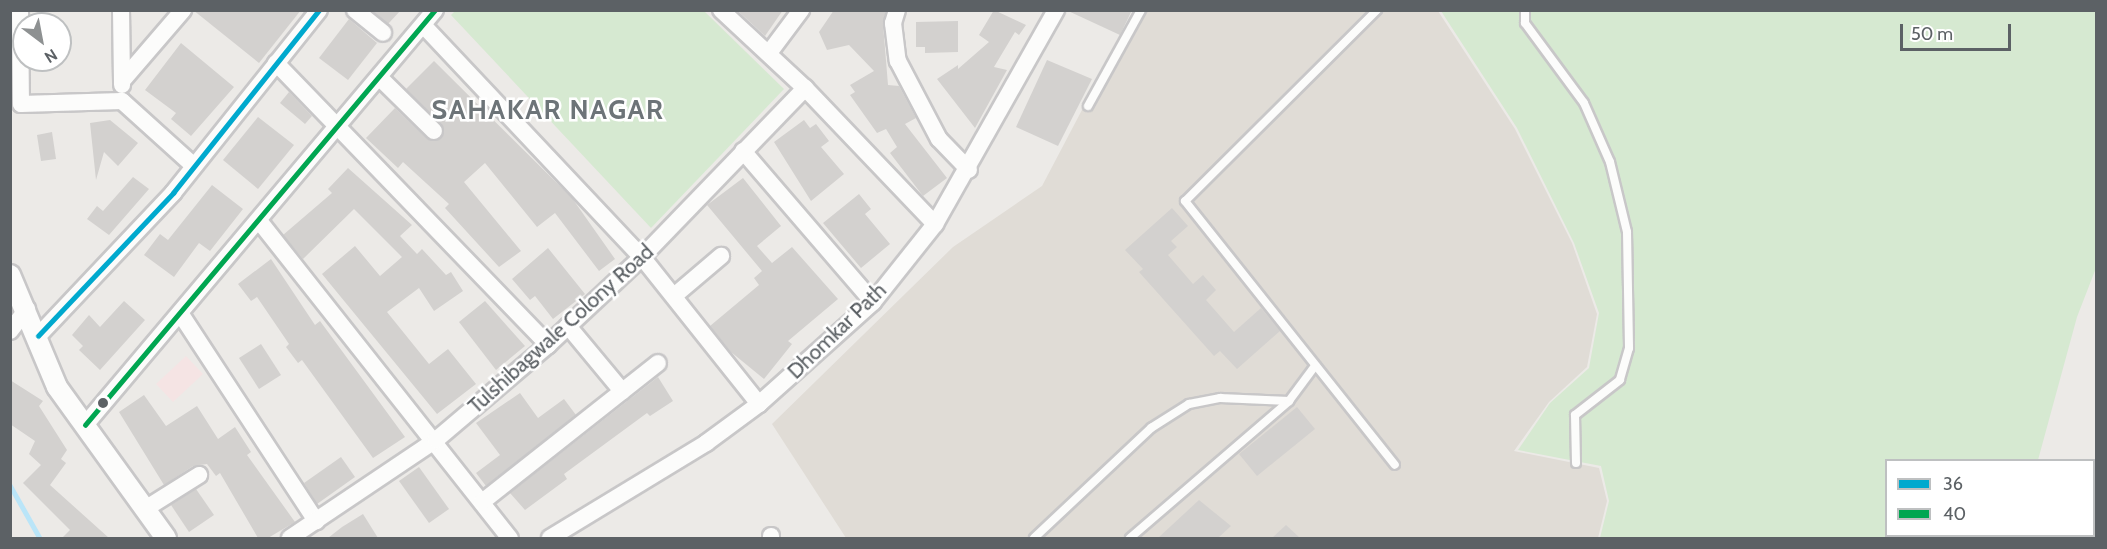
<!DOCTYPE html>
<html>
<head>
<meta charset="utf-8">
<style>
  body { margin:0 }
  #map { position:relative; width:2107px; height:549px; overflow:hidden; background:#eceae7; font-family:Cabin,sans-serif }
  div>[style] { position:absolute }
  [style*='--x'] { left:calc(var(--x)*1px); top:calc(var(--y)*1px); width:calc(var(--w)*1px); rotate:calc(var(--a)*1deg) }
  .education>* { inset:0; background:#e0dcd6 }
  .medical>* { inset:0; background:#f5e4e4 }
  .green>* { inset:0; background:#d6e9d1 }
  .stream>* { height:4.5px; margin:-2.25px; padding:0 2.25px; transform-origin:2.25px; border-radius:2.25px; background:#bae5f8 }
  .building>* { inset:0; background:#d3d1cf }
  .roads { filter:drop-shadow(2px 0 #c8c7c8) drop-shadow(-2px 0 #c8c7c8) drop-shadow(0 2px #c8c7c8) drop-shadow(0 -2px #c8c7c8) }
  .service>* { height:8px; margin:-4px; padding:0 4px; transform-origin:4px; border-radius:4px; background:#fcfcfb }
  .minor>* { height:16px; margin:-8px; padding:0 8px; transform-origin:8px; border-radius:8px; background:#fcfcfb }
  .tertiary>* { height:20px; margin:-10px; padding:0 10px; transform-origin:10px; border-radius:10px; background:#fcfcfb }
  .bus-1>* { height:4.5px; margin:-2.25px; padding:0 2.25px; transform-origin:2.25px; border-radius:2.25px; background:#00a9ce }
  .bus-2>* { height:4.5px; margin:-2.25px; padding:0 2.25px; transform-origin:2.25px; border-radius:2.25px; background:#00a651 }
  .dots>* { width:16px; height:16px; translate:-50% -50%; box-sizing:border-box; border:3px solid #fff; border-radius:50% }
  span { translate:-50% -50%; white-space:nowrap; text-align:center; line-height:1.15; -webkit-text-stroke:5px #fff; paint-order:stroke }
  .street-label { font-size:21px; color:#5c6165 }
  .district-label { font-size:27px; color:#6d7478; font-weight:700; letter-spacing:1.5px }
  .frame { position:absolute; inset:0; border:12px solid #5c6165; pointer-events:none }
  .legend { position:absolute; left:1885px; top:459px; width:210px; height:78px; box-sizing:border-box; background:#fff; border:2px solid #bec0c1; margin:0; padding:8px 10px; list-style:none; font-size:18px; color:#5c6165 }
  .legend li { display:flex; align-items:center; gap:12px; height:30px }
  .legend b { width:30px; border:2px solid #bec0c1 }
  .north { position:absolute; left:12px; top:12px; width:60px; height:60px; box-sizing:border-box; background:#fff; border:2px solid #bec0c1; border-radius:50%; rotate:148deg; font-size:16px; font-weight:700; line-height:24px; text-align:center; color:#5c6165 }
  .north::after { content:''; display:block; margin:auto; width:21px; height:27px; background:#8e9192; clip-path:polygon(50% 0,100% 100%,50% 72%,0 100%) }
  .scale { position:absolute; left:1900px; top:24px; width:111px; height:27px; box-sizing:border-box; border:3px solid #5c6165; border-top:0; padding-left:8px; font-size:18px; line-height:21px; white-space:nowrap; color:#5c6165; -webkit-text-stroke:4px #fff; paint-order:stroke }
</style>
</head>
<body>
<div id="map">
  <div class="education">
    <i style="clip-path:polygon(1134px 11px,1438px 11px,1515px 129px,1572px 243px,1597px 314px,1587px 367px,1549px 402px,1514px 451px,1599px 468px,1607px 501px,1598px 538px,846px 538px,772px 424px,953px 247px,1042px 186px)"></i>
  </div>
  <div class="medical">
    <i style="clip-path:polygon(186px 356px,203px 374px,173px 402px,156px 384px)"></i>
  </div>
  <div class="green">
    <i style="clip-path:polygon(455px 11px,704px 11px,784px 89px,651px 228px,451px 15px)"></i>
    <i style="clip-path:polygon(1441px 11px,2096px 11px,2096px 268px,2077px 317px,2038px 460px,1886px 460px,1886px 536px,2012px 538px,1600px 538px,1609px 501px,1601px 466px,1518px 450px,1550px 403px,1589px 368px,1599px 313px,1574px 243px,1517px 128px)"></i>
  </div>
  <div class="stream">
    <i style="--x:10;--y:485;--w:61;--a:60.5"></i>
  </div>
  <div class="building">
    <i style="clip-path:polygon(193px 10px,301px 10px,259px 63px)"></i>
    <i style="clip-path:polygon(372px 10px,401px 10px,388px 24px)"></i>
    <i style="clip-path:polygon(737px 10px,783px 10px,765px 36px)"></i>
    <i style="clip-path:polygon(834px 10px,886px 10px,883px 24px,888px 85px,899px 86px,916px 118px,905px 124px,947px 178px,923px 196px,890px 153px,897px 147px,886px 129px,877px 133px,850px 95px,855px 92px,850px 85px,874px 71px,849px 45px,827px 50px,819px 32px)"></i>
    <i style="clip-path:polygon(994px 10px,1026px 25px,1019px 35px,1015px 32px,994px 67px,1007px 70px,975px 128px,937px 79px,958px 65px,958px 69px,989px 42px,979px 35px)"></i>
    <i style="clip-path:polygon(1066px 10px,1132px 10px,1120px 35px)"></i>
    <i style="clip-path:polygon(349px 19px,377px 43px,348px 80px,319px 58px)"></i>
    <i style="clip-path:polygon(958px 21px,958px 52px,925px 53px,925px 47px,916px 47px,916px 22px)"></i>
    <i style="clip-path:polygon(181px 43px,234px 87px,191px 136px,171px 119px,176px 113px,145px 90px)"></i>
    <i style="clip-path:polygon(1047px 60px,1092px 79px,1058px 146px,1016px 127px)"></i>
    <i style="clip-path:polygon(434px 61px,572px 198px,615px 259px,599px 271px,555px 213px,537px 227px,485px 163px,464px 182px,521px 251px,499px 267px,445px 208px,449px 204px,403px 162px,398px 168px,366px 138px,395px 108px,427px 139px,442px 138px,442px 124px,406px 89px)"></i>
    <i style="clip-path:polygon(289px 92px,312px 116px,305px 124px,280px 103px)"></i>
    <i style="clip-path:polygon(258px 117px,294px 145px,258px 189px,223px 160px)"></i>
    <i style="clip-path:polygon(110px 120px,138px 143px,118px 166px,104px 152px,96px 180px,90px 123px)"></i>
    <i style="clip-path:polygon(804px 120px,810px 128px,816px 124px,829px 141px,821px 147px,844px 174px,811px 201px,774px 142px)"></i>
    <i style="clip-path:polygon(52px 132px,56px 159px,41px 161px,37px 135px)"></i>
    <i style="clip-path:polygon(348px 168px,412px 225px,400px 236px,417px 254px,422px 249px,446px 275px,451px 272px,463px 291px,434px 311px,419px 288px,387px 312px,429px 364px,448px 349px,476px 384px,437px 414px,322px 274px,355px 246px,380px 276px,402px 257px,354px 209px,303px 259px,283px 235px,332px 193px,328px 189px)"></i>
    <i style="clip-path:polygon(133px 177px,149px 189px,109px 235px,87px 219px,97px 206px,103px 211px)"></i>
    <i style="clip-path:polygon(743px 178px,781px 226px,757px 246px,772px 263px,792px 247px,838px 299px,788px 341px,792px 344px,764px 379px,731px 352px,710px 326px,759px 285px,754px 278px,762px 271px,707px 205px)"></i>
    <i style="clip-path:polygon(212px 185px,243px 209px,210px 251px,199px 243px,174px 277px,144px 255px,160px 234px,168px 240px)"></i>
    <i style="clip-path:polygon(859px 194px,871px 209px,865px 214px,890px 244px,861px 268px,823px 223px)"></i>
    <i style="clip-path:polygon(1172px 208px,1188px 226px,1171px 241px,1177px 247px,1168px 255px,1193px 284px,1203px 275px,1216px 290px,1206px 300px,1234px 332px,1261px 308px,1280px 331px,1237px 369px,1220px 351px,1214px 356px,1139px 272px,1143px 269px,1125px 250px)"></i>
    <i style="clip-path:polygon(548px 248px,585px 294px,553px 319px,535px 296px,530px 300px,512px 279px)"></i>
    <i style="clip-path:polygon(271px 259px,315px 325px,320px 321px,405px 437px,373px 458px,302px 360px,298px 363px,286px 347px,289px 344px,257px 297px,251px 301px,238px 284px)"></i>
    <i style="clip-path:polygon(124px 301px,145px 320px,100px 370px,79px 350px,83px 346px,72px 335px,89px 315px,100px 327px)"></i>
    <i style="clip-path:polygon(485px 301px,525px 346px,496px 370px,459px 322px)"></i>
    <i style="clip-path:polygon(261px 344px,281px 375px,259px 389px,239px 358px)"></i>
    <i style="clip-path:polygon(658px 377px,673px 401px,650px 416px,647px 413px,564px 474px,567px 479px,525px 510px,510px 493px)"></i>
    <i style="clip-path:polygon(10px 380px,43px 401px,39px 406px,67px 450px,61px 459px,66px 463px,50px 485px,109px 538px,62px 538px,70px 530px,23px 483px,41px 465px,29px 454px,35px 441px,10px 424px)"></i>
    <i style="clip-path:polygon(520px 393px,538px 418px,564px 399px,576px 415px,486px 486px,476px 473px,500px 455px,476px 423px)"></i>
    <i style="clip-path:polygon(144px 395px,166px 426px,197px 406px,218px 439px,235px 427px,251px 452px,247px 455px,295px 522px,268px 538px,258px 538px,220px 473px,216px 476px,207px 464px,193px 466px,164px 485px,119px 412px)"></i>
    <i style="clip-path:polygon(1297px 407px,1315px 429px,1257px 476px,1239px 454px)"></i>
    <i style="clip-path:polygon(341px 457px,355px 477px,317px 504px,304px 483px)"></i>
    <i style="clip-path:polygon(419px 467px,449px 509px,429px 523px,399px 481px)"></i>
    <i style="clip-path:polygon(196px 489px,214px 515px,189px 532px,171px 505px)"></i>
    <i style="clip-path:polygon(1199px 500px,1231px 526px,1218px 538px,1158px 538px)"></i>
    <i style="clip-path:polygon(363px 514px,378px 538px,328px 538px,342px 527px)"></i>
    <i style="clip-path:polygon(1286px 525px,1300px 538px,1272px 538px)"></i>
  </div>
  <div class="roads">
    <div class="service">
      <i style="--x:1377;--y:10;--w:271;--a:135.1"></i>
      <i style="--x:1185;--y:201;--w:337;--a:51.5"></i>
      <i style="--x:1525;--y:10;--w:13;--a:90"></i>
      <i style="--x:1525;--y:23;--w:99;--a:53.6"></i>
      <i style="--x:1584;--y:103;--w:64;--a:66.2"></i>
      <i style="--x:1610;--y:162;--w:72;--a:76.3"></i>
      <i style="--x:1627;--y:232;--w:116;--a:89"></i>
      <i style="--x:1629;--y:348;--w:33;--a:106"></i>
      <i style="--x:1620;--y:380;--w:57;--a:142.1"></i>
      <i style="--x:1575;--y:415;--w:48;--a:88.8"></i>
      <i style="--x:1088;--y:106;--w:110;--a:-61.1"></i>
      <i style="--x:1034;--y:538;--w:161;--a:-43.2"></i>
      <i style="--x:1151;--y:428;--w:45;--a:-32.3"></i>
      <i style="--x:1189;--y:404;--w:32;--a:-11"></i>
      <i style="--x:1220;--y:398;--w:69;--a:2.5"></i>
      <i style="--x:1130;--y:538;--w:210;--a:-40.7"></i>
      <i style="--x:1289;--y:401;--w:44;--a:-53.4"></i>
    </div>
    <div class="minor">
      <i style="--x:20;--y:10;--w:94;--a:89.4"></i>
      <i style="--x:21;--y:104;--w:101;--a:-1.7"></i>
      <i style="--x:122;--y:101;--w:97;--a:42.1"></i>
      <i style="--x:121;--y:10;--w:75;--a:89.2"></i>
      <i style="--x:355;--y:10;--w:36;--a:39"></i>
      <i style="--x:721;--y:10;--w:115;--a:42.9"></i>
      <i style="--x:805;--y:88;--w:188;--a:46.3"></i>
      <i style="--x:897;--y:10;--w:14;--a:107"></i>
      <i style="--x:893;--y:23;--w:38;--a:83"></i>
      <i style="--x:898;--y:61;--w:88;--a:62.3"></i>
      <i style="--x:939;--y:139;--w:43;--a:45.9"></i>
      <i style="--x:423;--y:25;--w:319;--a:46.7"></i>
      <i style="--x:642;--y:257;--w:188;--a:51.5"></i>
      <i style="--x:769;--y:53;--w:54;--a:-53.3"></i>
      <i style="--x:276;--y:63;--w:392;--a:46"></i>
      <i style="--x:379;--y:77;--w:77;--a:44.5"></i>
      <i style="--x:122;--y:81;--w:94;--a:-49.3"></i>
      <i style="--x:743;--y:151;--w:199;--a:49.3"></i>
      <i style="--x:260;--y:222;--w:403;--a:51.7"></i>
      <i style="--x:674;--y:296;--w:62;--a:-40.4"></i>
      <i style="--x:180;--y:313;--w:249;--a:56.8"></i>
      <i style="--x:568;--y:326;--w:85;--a:50.3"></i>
      <i style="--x:10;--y:331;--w:28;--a:-52"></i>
      <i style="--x:38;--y:336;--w:197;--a:-46.6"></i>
      <i style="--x:173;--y:193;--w:234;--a:-51.4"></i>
      <i style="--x:85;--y:425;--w:543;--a:-49.86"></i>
      <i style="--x:482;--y:502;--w:224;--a:-38.3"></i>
      <i style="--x:145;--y:509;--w:64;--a:-32.2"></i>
      <i style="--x:771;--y:536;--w:2;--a:90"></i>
      <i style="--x:290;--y:538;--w:176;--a:-33.9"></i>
      <i style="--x:436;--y:440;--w:147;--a:-40.3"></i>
      <i style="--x:548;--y:345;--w:129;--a:-43.1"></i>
      <i style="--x:642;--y:257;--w:235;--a:-46"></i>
      <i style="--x:550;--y:538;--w:183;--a:-31.3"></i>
      <i style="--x:706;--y:443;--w:66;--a:-36.3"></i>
      <i style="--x:759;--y:404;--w:153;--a:-41.8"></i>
      <i style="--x:873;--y:302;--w:100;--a:-51.5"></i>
      <i style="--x:935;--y:224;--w:246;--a:-60.5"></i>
    </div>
    <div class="tertiary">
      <i style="--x:10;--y:275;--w:121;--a:67.2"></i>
      <i style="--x:57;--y:387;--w:186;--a:54.2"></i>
    </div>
  </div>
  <div class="bus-1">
    <i style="--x:38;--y:336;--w:197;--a:-46.6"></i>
    <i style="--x:173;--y:193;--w:234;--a:-51.4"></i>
  </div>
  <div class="bus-2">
    <i style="--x:85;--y:425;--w:543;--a:-49.86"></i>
  </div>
  <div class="dots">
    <i style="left:103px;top:403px;background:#5c6165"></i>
  </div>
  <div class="street-label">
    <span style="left:561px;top:329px;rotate:-42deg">Tulshibagwale Colony Road</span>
    <span style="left:837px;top:331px;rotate:-44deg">Dhomkar Path</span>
  </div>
  <div class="district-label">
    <span style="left:548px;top:110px">SAHAKAR NAGAR</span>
  </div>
  <div class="frame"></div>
  <ul class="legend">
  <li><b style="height:8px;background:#00a9ce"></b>36</li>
  <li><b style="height:8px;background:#00a651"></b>40</li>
  </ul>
  <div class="north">N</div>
  <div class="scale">50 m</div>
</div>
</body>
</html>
